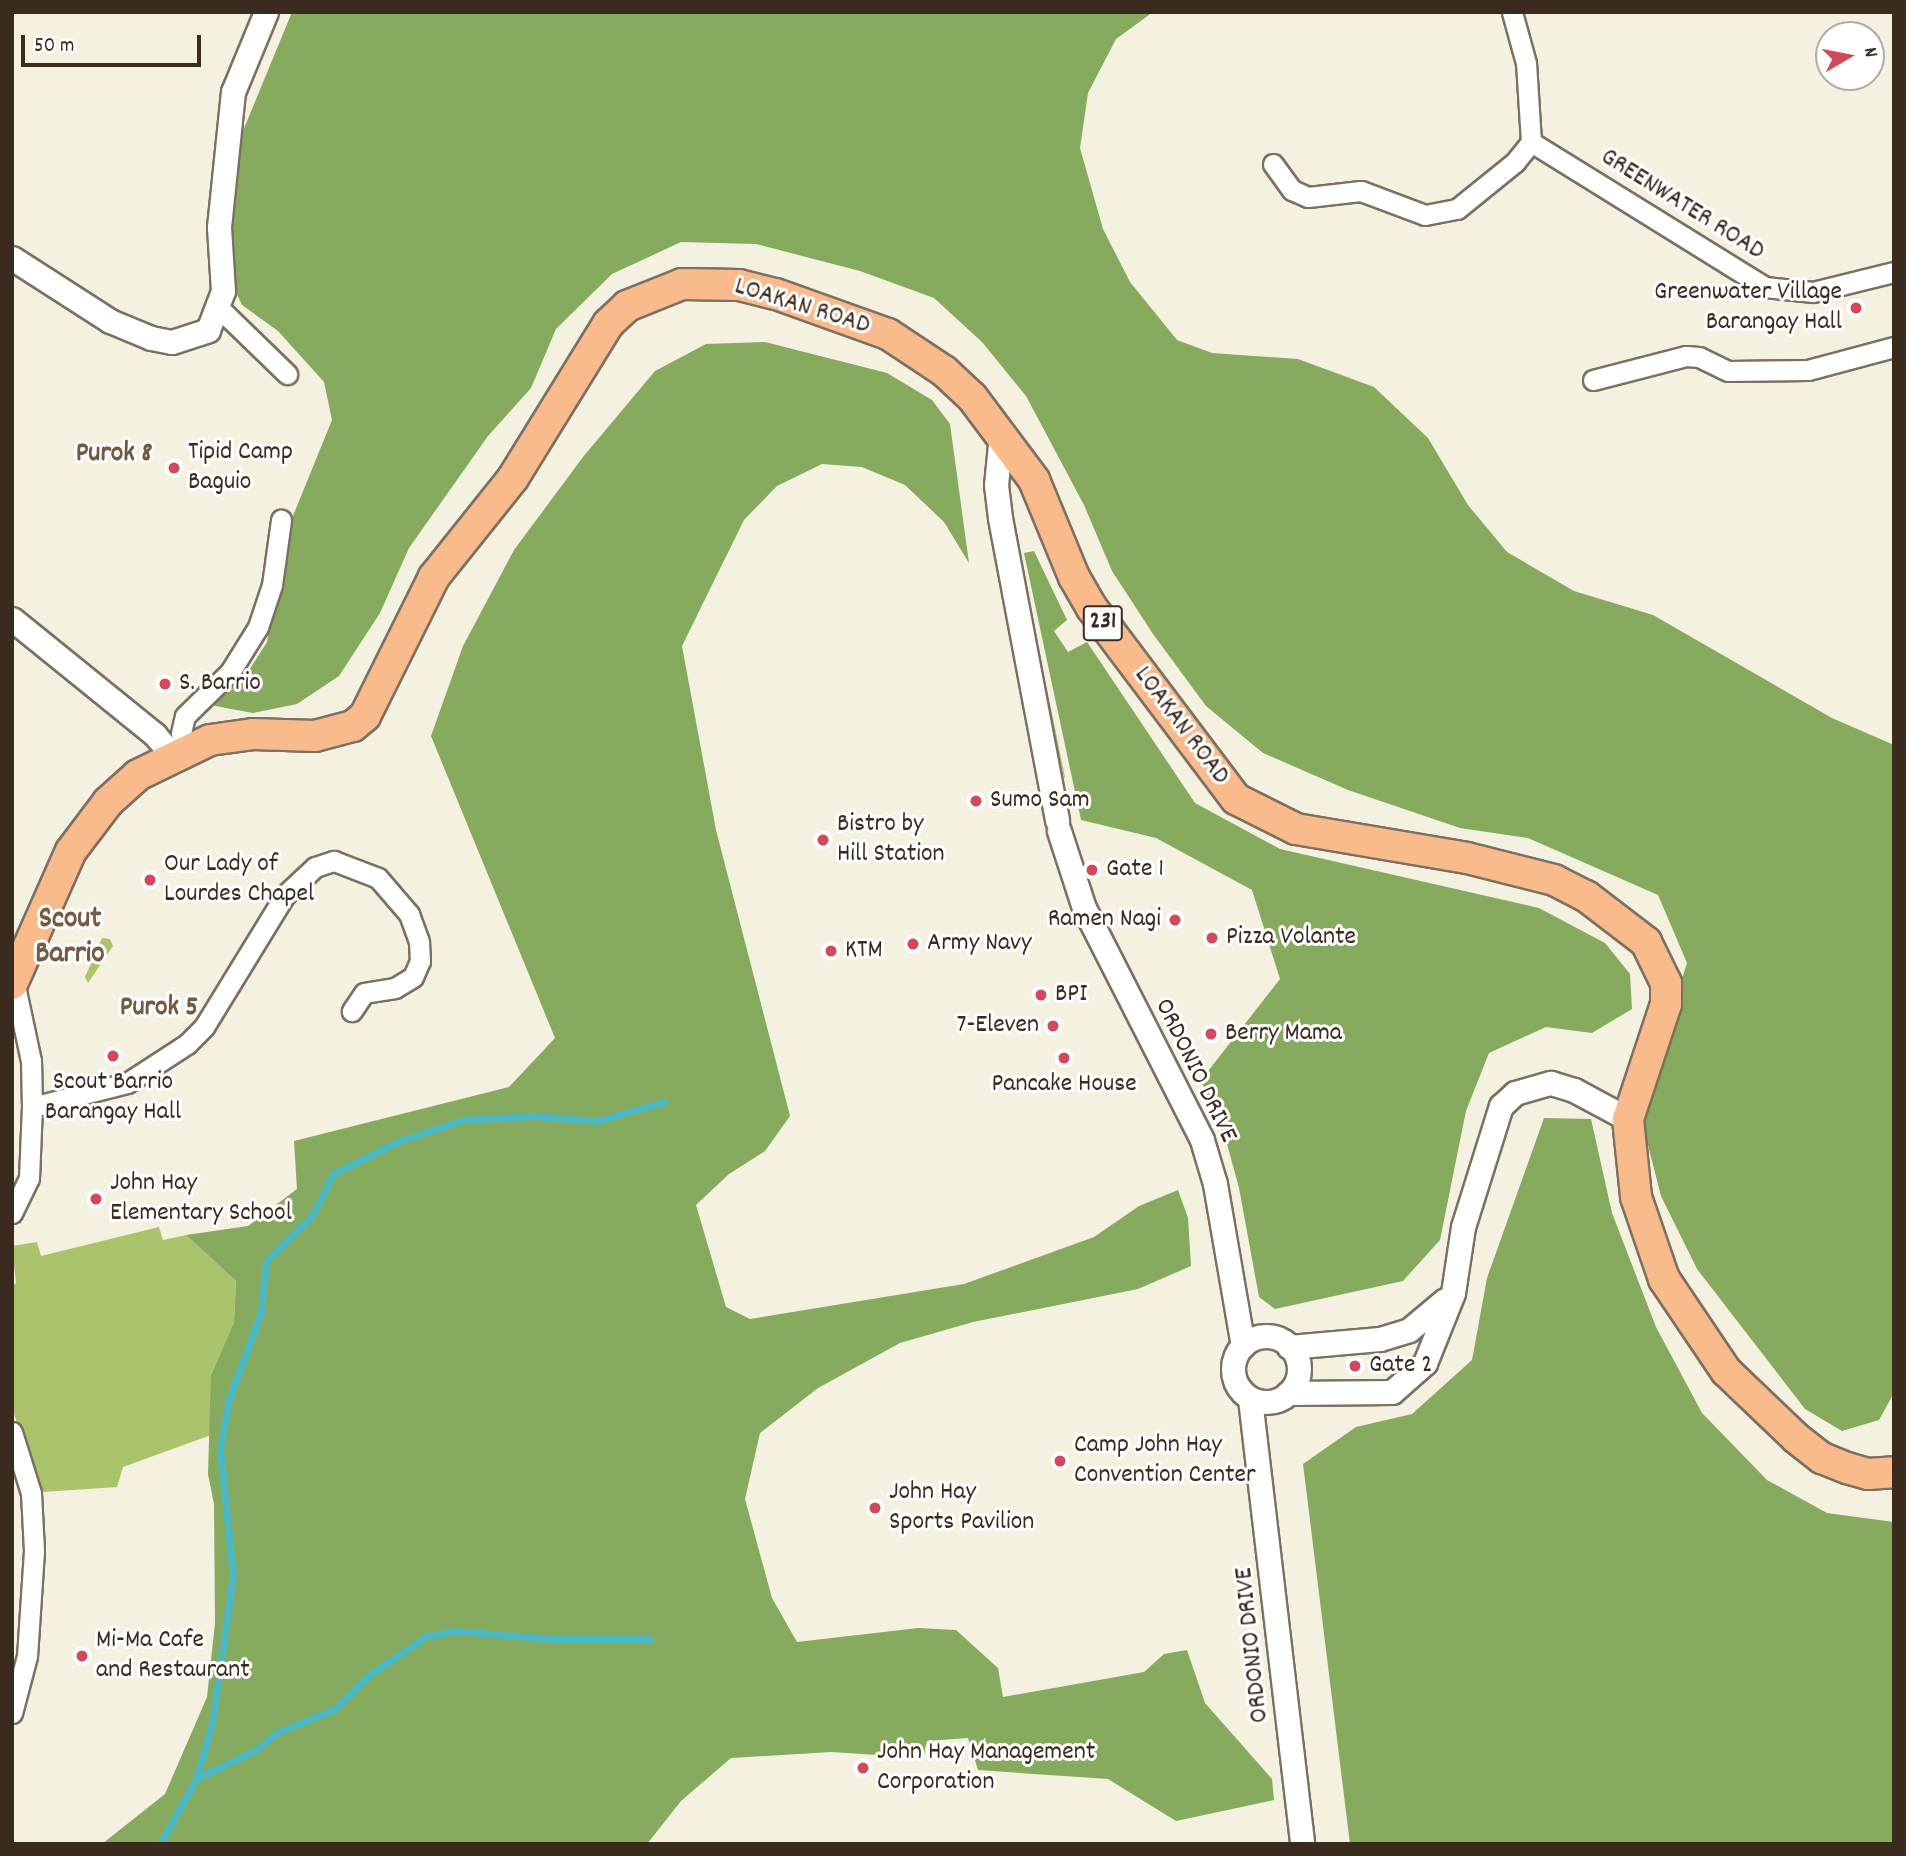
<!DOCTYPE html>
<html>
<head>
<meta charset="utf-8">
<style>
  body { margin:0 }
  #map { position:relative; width:1906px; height:1856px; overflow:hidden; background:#f4f1e1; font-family:Dekko,sans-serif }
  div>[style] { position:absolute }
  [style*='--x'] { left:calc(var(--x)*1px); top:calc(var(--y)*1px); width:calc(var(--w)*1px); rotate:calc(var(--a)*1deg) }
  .green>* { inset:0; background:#a9c46a }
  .forest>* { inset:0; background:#86aa5e }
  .stream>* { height:7px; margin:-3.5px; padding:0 3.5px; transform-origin:3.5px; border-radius:3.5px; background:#4bb9c3 }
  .roads { filter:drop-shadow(2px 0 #7c7062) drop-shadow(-2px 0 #7c7062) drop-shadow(0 2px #7c7062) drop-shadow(0 -2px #7c7062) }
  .minor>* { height:19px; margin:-9.5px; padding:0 9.5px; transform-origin:9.5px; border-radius:9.5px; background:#fff }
  .tertiary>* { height:23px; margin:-11.5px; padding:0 11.5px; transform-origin:11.5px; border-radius:11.5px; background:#fff }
  .tertiary>.ring { margin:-11.5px; padding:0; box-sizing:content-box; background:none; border:23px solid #fff; border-radius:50% }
  .primary>* { height:30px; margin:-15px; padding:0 15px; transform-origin:15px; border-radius:15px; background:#fabb8c }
  .dots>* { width:19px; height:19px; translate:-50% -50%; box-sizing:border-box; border:4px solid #fff; border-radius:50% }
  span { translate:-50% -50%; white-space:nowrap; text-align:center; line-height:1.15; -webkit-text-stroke:6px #fff; paint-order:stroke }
  .shield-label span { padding:2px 5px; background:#fff; border:2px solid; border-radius:5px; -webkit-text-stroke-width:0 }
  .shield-label { font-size:24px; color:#3b2a1e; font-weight:700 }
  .street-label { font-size:26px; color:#3b2a1e }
  .poi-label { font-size:26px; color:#3b2a1e }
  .right { translate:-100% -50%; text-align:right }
  .left { translate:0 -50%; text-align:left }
  .neighbourhood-label { font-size:28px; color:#755a42; font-weight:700 }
  .quarter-label { font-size:30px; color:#755a42; font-weight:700 }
  .frame { position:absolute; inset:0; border:14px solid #3b2a1e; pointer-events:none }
  .north { position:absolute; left:1815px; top:21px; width:70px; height:70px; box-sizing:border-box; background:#fff; border:2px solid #b1aaa5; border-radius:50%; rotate:80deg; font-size:19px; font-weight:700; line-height:28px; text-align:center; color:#3b2a1e }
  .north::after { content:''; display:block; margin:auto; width:24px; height:32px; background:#d1495b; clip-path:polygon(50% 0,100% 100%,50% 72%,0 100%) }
  .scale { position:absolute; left:21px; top:35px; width:180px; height:32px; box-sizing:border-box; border:4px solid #3b2a1e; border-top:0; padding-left:9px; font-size:21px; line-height:24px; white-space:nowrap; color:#3b2a1e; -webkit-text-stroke:5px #fff; paint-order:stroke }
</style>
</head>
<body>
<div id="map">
  <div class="green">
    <i style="clip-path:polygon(1016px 538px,1065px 777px,1064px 778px,1013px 539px)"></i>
    <i style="clip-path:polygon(102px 938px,110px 939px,113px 946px,88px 983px,85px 977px)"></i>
    <i style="clip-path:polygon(159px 1227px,163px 1240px,186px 1235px,236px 1281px,234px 1322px,211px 1375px,211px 1435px,123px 1467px,117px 1487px,43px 1492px,12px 1409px,12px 1286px,16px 1283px,12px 1246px,37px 1242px,41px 1256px)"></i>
  </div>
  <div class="forest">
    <i style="clip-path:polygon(292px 12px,1153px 12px,1116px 39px,1088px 93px,1080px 148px,1103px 229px,1130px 282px,1177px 340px,1212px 353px,1298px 359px,1374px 387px,1428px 438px,1468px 505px,1507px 552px,1574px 591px,1653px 615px,1832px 718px,1894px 745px,1894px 1393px,1879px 1420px,1842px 1431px,1805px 1409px,1697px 1269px,1661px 1196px,1643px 1126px,1655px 1063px,1687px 963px,1658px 895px,1528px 838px,1460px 828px,1348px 790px,1263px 753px,1206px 706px,1153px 634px,1112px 571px,1084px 505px,1026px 396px,982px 342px,934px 298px,860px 271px,756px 244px,681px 242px,612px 274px,556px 329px,531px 388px,488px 436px,409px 548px,380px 613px,339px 676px,297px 704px,253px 713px,210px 705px,246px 675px,267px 642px,284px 538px,332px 420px,324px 382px,278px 331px,242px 305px,226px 271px,238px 143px)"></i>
    <i style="clip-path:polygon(765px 342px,887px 373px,932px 400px,950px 424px,969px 563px,944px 522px,905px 485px,862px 467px,822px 464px,777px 486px,744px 520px,682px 646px,716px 830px,790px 1116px,765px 1151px,729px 1174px,696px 1205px,726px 1307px,750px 1319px,964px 1284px,1094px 1237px,1139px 1206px,1178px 1190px,1188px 1218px,1191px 1266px,1138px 1289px,973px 1322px,900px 1343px,818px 1388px,760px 1433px,745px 1499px,772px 1598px,797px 1642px,918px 1628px,956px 1630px,998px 1668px,1003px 1697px,1144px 1672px,1164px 1654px,1187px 1650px,1205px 1703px,1272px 1779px,1274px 1800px,1176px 1821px,1108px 1779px,978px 1770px,968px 1738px,927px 1741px,923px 1758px,831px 1752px,731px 1758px,681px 1801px,647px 1844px,102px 1844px,165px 1794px,207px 1697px,215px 1623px,214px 1504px,208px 1474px,211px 1375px,234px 1322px,236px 1281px,186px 1235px,248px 1226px,297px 1189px,294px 1141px,509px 1087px,555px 1038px,431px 736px,463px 646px,514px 550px,583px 457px,655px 371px,706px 344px)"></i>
    <i style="clip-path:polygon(1034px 551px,1067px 620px,1054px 631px,1068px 652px,1087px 642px,1195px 803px,1280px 849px,1539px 908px,1605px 943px,1630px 974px,1632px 1009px,1592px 1033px,1546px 1027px,1489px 1053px,1466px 1111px,1440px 1240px,1403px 1281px,1275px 1309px,1259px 1297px,1239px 1188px,1226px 1140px,1201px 1080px,1280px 979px,1252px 890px,1156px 838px,1081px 820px,1024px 553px)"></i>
    <i style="clip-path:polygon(1544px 1118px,1591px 1119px,1612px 1213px,1656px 1327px,1702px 1413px,1767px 1480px,1827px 1513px,1894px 1522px,1894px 1844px,1350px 1844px,1303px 1464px,1356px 1427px,1412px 1414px,1472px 1360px,1487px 1278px)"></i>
  </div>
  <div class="stream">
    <i style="--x:196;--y:1779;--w:64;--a:-25.8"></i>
    <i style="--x:254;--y:1751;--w:31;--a:-38"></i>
    <i style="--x:278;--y:1732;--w:61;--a:-22"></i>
    <i style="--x:335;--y:1709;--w:47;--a:-45"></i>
    <i style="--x:368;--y:1676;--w:71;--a:-34.1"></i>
    <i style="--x:427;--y:1636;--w:30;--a:-9"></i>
    <i style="--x:457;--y:1631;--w:96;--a:4.8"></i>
    <i style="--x:553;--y:1639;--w:97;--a:0"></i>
    <i style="--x:160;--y:1844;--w:74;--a:-61"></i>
    <i style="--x:196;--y:1779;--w:57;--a:-73.8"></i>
    <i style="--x:212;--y:1724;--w:150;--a:-82"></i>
    <i style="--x:233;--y:1575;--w:127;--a:-95.9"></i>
    <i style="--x:220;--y:1449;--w:51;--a:-79.8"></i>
    <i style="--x:229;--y:1399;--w:93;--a:-69.8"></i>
    <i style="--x:261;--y:1312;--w:51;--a:-84.4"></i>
    <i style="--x:266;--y:1261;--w:64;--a:-44.4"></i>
    <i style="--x:312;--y:1216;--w:47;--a:-63.4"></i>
    <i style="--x:333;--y:1174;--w:74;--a:-26.6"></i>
    <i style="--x:399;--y:1141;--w:67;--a:-18.2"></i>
    <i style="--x:463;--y:1120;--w:69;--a:-3.3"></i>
    <i style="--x:532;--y:1116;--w:65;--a:4.4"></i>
    <i style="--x:597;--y:1121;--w:70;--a:-15.8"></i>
  </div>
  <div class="roads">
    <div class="minor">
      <i style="--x:1531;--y:142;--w:275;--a:31.8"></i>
      <i style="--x:1765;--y:287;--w:48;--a:5.9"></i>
      <i style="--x:1813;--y:292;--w:83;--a:-13.9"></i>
      <i style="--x:1273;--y:164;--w:32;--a:54"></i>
      <i style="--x:1292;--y:190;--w:17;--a:24"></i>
      <i style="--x:1308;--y:197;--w:53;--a:-6.5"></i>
      <i style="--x:1361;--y:191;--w:68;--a:20.6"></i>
      <i style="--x:1425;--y:215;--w:33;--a:-11"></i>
      <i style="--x:1457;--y:209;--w:75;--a:-39"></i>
      <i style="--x:1515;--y:162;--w:26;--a:-51"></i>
      <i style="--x:1531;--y:142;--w:79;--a:-93.6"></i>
      <i style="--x:1526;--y:63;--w:53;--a:-105.4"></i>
      <i style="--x:219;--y:308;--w:95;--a:44.1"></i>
      <i style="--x:1593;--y:380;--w:96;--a:-14.5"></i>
      <i style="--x:1686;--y:356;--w:13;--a:4"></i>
      <i style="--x:1699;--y:357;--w:32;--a:26"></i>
      <i style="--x:1728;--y:371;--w:80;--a:-0.7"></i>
      <i style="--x:1808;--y:370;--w:89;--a:-15"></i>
      <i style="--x:185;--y:750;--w:17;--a:-103"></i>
      <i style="--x:181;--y:733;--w:17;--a:-77"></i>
      <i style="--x:185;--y:716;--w:63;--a:-44.4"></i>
      <i style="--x:230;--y:672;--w:53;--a:-58.1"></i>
      <i style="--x:258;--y:627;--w:44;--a:-71.6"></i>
      <i style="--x:272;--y:585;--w:66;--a:-82.1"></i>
      <i style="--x:32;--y:1107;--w:98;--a:-14.2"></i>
      <i style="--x:127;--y:1083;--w:72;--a:-33"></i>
      <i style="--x:187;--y:1044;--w:24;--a:-45"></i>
      <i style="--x:204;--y:1027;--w:155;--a:-58.5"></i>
      <i style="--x:285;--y:895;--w:41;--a:-43"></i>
      <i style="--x:315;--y:867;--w:20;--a:-18"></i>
      <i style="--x:334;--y:861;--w:47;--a:21.1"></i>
      <i style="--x:378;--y:878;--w:48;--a:49.3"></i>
      <i style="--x:409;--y:914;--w:30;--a:70"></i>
      <i style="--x:419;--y:942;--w:19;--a:87"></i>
      <i style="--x:420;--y:961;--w:17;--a:114"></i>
      <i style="--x:413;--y:977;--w:21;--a:149"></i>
      <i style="--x:395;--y:988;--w:31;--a:171"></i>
      <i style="--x:364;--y:993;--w:22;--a:124"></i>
      <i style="--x:12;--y:1213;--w:39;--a:-64"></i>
      <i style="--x:29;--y:1178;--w:71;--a:-87.6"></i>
      <i style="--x:32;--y:1107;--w:46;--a:-91.2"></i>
      <i style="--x:31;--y:1061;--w:82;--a:-102"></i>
      <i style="--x:12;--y:1432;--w:64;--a:72.7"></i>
      <i style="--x:31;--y:1493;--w:58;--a:87"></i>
      <i style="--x:34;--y:1551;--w:105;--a:93.8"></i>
      <i style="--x:27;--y:1656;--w:59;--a:104.7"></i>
    </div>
    <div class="tertiary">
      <i style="--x:12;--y:258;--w:117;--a:32.7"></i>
      <i style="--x:110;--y:321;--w:44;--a:22.5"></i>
      <i style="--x:151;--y:338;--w:21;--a:11"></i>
      <i style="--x:172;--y:342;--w:38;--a:-18"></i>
      <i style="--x:208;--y:330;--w:42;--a:-69"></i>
      <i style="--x:223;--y:291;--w:64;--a:-93.6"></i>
      <i style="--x:219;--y:227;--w:136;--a:-84.1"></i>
      <i style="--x:233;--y:92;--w:87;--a:-67.6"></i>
      <i style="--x:1001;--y:434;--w:51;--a:95.6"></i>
      <i style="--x:996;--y:485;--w:33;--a:83"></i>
      <i style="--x:1000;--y:518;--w:308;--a:79.3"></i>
      <i style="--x:12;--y:619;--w:184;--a:39"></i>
      <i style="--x:155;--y:735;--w:28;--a:49"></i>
      <i style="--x:1059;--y:831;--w:81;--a:72"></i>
      <i style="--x:1084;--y:908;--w:260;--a:63"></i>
      <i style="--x:1202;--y:1140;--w:46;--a:73.5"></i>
      <i style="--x:1215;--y:1184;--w:164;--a:80.2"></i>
      <i class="ring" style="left:1233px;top:1336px;width:43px;height:43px"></i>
      <i style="--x:1289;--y:1347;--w:91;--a:-5"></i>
      <i style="--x:1380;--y:1339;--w:30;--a:-17"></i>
      <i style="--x:1409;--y:1330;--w:47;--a:-39.8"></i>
      <i style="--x:1288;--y:1393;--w:104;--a:-0.6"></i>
      <i style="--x:1392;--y:1392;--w:44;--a:-41.3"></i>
      <i style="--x:1425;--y:1363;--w:75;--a:-68.2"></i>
      <i style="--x:1453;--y:1293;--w:67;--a:-81.4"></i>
      <i style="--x:1463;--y:1227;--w:127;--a:-72.6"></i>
      <i style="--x:1501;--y:1106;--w:19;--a:-43"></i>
      <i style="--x:1515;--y:1093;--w:37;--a:-16"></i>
      <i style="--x:1551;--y:1083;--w:24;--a:17"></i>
      <i style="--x:1574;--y:1090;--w:61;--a:28.2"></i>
      <i style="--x:1250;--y:1399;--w:448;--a:83.3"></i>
    </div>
    <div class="primary">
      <i style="--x:12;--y:984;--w:145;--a:-66.1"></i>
      <i style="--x:71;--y:851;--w:61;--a:-52.9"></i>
      <i style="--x:108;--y:802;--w:40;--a:-42"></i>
      <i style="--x:138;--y:775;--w:80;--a:-25.9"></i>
      <i style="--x:210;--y:740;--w:43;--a:-7.9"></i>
      <i style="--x:253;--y:734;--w:62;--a:1.8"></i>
      <i style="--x:315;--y:736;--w:39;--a:-15"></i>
      <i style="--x:353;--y:726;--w:16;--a:-40"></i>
      <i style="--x:365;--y:716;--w:155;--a:-63.6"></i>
      <i style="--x:434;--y:577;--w:127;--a:-51.4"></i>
      <i style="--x:513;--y:478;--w:181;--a:-58.3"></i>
      <i style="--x:608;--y:324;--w:26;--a:-43"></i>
      <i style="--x:627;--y:306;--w:59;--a:-21.8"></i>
      <i style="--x:682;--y:284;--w:57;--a:1"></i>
      <i style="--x:739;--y:285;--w:38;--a:14"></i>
      <i style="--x:776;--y:294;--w:119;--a:19.7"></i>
      <i style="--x:888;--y:334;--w:67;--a:33.5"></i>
      <i style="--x:944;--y:371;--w:38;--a:43"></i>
      <i style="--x:972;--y:397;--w:104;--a:53.2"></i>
      <i style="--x:1034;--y:480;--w:105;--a:67.6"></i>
      <i style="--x:1074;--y:577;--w:36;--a:60"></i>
      <i style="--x:1092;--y:608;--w:239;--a:53"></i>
      <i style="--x:1236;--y:799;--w:67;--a:26.6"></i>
      <i style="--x:1296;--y:829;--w:173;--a:9.6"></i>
      <i style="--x:1467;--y:858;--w:90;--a:14.2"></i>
      <i style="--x:1554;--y:880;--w:36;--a:27"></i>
      <i style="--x:1586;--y:896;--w:76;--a:37.5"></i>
      <i style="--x:1646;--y:942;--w:46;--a:64"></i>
      <i style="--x:1666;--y:983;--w:21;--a:90"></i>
      <i style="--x:1666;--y:1004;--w:121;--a:108.3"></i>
      <i style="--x:1628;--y:1119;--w:78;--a:84.1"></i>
      <i style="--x:1636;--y:1197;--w:87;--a:71.1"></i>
      <i style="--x:1664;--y:1279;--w:111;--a:56"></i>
      <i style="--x:1726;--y:1371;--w:97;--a:43.7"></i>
      <i style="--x:1796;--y:1438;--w:33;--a:38"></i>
      <i style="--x:1822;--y:1458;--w:27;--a:22"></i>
      <i style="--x:1847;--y:1468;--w:22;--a:16"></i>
      <i style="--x:1868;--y:1474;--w:26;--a:-4"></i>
    </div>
  </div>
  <div class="dots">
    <i style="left:1856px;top:308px;background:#d1495b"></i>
    <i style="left:174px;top:468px;background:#d1495b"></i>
    <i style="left:165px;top:684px;background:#d1495b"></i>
    <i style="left:976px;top:801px;background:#d1495b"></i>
    <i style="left:823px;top:840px;background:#d1495b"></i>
    <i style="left:1092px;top:870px;background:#d1495b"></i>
    <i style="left:150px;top:880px;background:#d1495b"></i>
    <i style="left:1175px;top:920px;background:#d1495b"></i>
    <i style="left:1212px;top:938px;background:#d1495b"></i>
    <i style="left:913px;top:944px;background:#d1495b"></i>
    <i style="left:831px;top:951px;background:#d1495b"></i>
    <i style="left:1041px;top:995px;background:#d1495b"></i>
    <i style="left:1053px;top:1026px;background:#d1495b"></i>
    <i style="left:1211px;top:1034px;background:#d1495b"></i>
    <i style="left:113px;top:1056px;background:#d1495b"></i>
    <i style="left:1064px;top:1058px;background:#d1495b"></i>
    <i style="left:96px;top:1199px;background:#d1495b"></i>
    <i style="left:1355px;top:1366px;background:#d1495b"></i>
    <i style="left:1060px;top:1461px;background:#d1495b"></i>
    <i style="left:875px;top:1508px;background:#d1495b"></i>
    <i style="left:82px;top:1656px;background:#d1495b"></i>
    <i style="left:863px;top:1768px;background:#d1495b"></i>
  </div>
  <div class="shield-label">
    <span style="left:1103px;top:623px">231</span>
  </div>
  <div class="street-label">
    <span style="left:1682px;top:205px;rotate:32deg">GREENWATER ROAD</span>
    <span style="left:802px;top:307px;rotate:17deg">LOAKAN ROAD</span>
    <span style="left:1181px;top:726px;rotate:53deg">LOAKAN ROAD</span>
    <span style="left:1195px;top:1071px;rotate:64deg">ORDONIO DRIVE</span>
    <span style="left:1253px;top:1645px;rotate:-96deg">ORDONIO DRIVE</span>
  </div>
  <div class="poi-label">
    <span class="right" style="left:1842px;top:308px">Greenwater Village<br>Barangay Hall</span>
    <span class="left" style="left:188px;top:468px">Tipid Camp<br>Baguio</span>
    <span class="left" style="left:179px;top:684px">S. Barrio</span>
    <span class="left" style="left:990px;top:801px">Sumo Sam</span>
    <span class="left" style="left:837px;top:840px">Bistro by<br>Hill Station</span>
    <span class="left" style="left:164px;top:880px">Our Lady of<br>Lourdes Chapel</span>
    <span class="left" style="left:1106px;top:870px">Gate 1</span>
    <span class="right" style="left:1161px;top:920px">Ramen Nagi</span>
    <span class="left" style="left:1226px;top:938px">Pizza Volante</span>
    <span class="left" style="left:927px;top:944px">Army Navy</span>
    <span class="left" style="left:845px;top:951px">KTM</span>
    <span class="left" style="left:1055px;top:995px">BPI</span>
    <span class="right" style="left:1039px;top:1026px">7-Eleven</span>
    <span class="left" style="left:1225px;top:1034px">Berry Mama</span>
    <span style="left:113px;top:1098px">Scout Barrio<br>Barangay Hall</span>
    <span style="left:1064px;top:1085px">Pancake House</span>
    <span class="left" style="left:110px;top:1199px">John Hay<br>Elementary School</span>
    <span class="left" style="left:1369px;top:1366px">Gate 2</span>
    <span class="left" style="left:1074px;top:1461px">Camp John Hay<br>Convention Center</span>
    <span class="left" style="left:889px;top:1508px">John Hay<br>Sports Pavilion</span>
    <span class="left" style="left:96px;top:1656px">Mi-Ma Cafe<br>and Restaurant</span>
    <span class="left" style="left:877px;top:1768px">John Hay Management<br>Corporation</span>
  </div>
  <div class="neighbourhood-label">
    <span style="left:114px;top:455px">Purok 8</span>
    <span style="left:159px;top:1009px">Purok 5</span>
  </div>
  <div class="quarter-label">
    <span style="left:70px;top:938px">Scout<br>Barrio</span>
  </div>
  <div class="frame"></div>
  <div class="north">N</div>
  <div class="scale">50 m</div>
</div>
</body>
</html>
